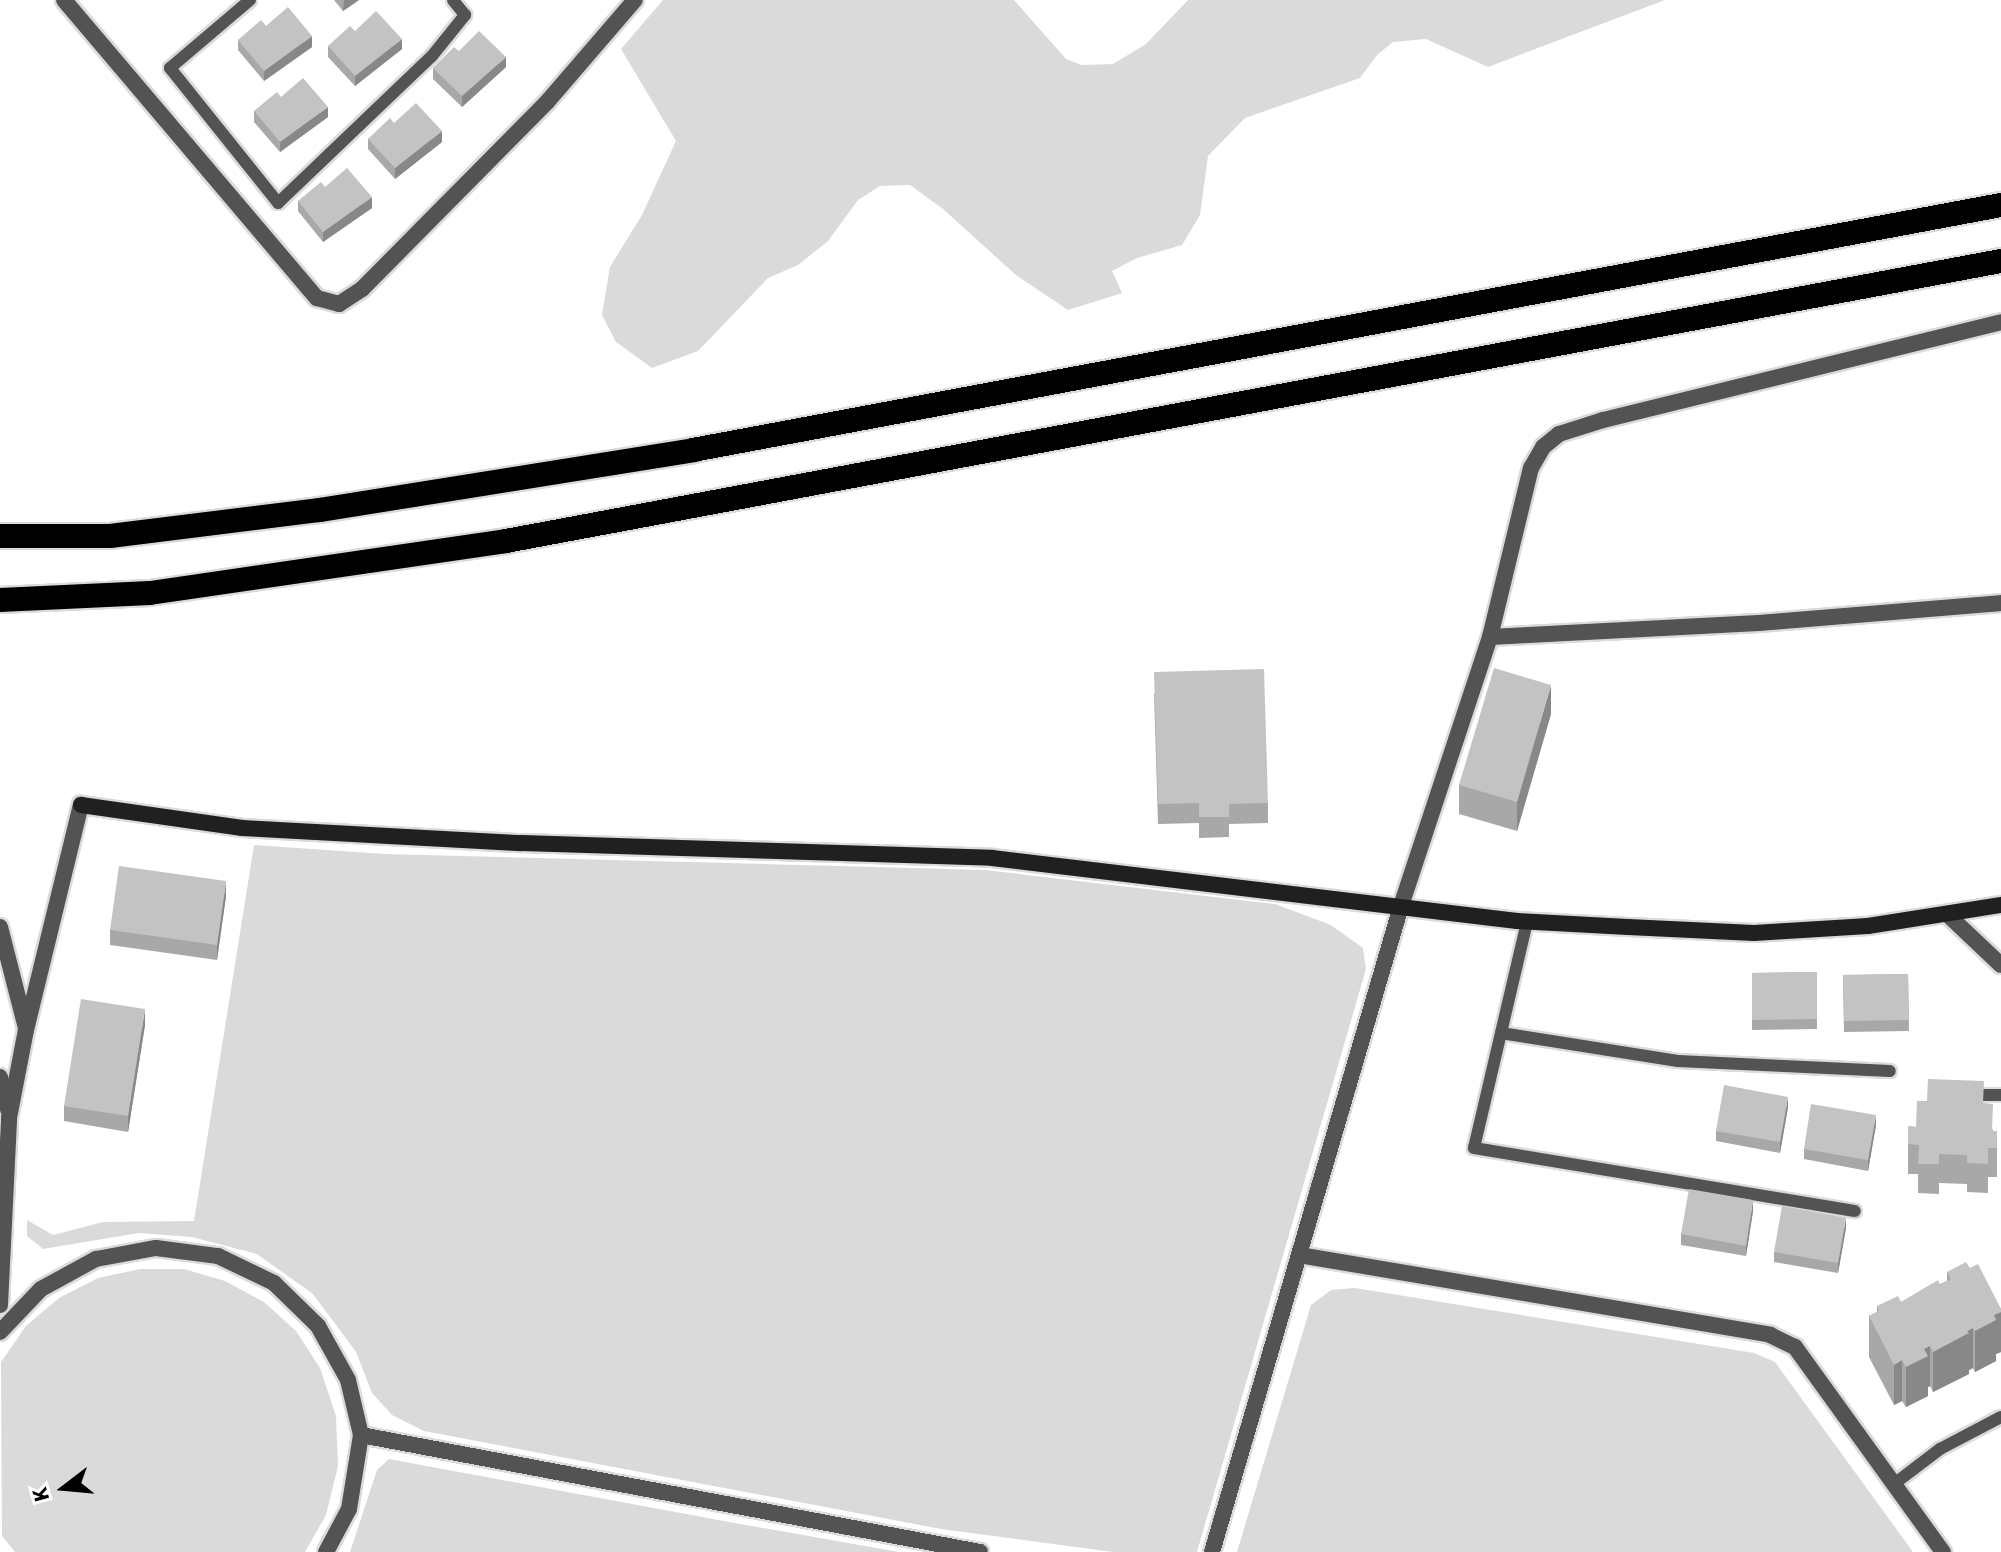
<!DOCTYPE html>
<html>
<head>
<meta charset="utf-8">
<style>
  body { margin:0 }
  #map { position:relative; width:2001px; height:1552px; overflow:hidden; background:#fff; font-family:"Source Sans 3",sans-serif }
  div>[style] { position:absolute }
  [style*='--x'] { left:calc(var(--x)*1px); top:calc(var(--y)*1px); width:calc(var(--w)*1px); rotate:calc(var(--a)*1deg) }
  .green>* { inset:0; background:#dadada }
  .roads { filter:drop-shadow(2px 0 #dbdbdb) drop-shadow(-2px 0 #dbdbdb) drop-shadow(0 2px #dbdbdb) drop-shadow(0 -2px #dbdbdb) }
  .lane>* { height:12px; margin:-6px; padding:0 6px; transform-origin:6px; border-radius:6px; background:#535353 }
  .street>* { height:16px; margin:-8px; padding:0 8px; transform-origin:8px; border-radius:8px; background:#535353 }
  .secondary>* { height:16px; margin:-8px; padding:0 8px; transform-origin:8px; border-radius:8px; background:#202020 }
  .highway>* { height:24px; margin:-12px; padding:0 12px; transform-origin:12px; border-radius:12px; background:#000 }
  .wall>* { inset:0; background:#a8a8a8 }
  .shaded-wall>* { inset:0; background:#888 }
  .building>* { inset:0; background:#c3c3c3 }
  span { translate:-50% -50%; white-space:nowrap; text-align:center; line-height:1.15; -webkit-text-stroke:7px #fff; paint-order:stroke }
  .north { position:absolute; left:24px; top:1448px; width:80px; height:80px; -webkit-text-stroke:6px #fff; paint-order:stroke; rotate:254deg; font-size:22px; font-weight:700; line-height:32px; text-align:center; color:#000 }
  .north::after { content:''; display:block; margin:auto; width:28px; height:36px; background:#000; clip-path:polygon(50% 0,100% 100%,50% 72%,0 100%) }
</style>
</head>
<body>
<div id="map">
  <div class="green">
    <i style="clip-path:polygon(663px 0,1014px 0,1066px 59px,1082px 65px,1113px 64px,1146px 44px,1188px 0,1665px 0,1488px 67px,1426px 39px,1393px 42px,1377px 55px,1360px 78px,1245px 118px,1208px 156px,1200px 215px,1182px 245px,1137px 258px,1112px 271px,1122px 293px,1068px 310px,1016px 275px,943px 209px,910px 185px,880px 186px,858px 200px,828px 241px,798px 265px,768px 278px,698px 351px,652px 368px,616px 342px,602px 315px,610px 267px,642px 215px,676px 141px,621px 49px)"></i>
    <i style="clip-path:polygon(254px 845px,384px 854px,985px 870px,1275px 904px,1331px 925px,1363px 948px,1366px 969px,1197px 1552px,1113px 1552px,941px 1529px,424px 1431px,392px 1415px,372px 1393px,356px 1352px,313px 1294px,257px 1254px,192px 1237px,139px 1233px,43px 1249px,27px 1236px,27px 1220px,53px 1235px,103px 1222px,194px 1221px)"></i>
    <i style="clip-path:polygon(140px 1269px,184px 1269px,225px 1281px,264px 1302px,296px 1331px,320px 1368px,336px 1416px,338px 1466px,326px 1515px,305px 1552px,15px 1552px,2px 1536px,1px 1362px,26px 1326px,59px 1298px,98px 1278px)"></i>
    <i style="clip-path:polygon(1355px 1288px,1754px 1353px,1775px 1362px,1913px 1552px,1237px 1552px,1311px 1305px,1331px 1290px)"></i>
    <i style="clip-path:polygon(389px 1459px,740px 1524px,899px 1552px,350px 1552px,377px 1470px)"></i>
  </div>
  <div class="roads">
    <div class="lane">
      <i style="--x:250;--y:0;--w:105;--a:139.6"></i>
      <i style="--x:170;--y:68;--w:173;--a:51.3"></i>
      <i style="--x:278;--y:203;--w:213;--a:-43.7"></i>
      <i style="--x:432;--y:56;--w:53;--a:-51.2"></i>
      <i style="--x:465;--y:15;--w:19;--a:-129"></i>
      <i style="--x:1527;--y:922;--w:232;--a:103.2"></i>
      <i style="--x:1474;--y:1148;--w:386;--a:9.4"></i>
      <i style="--x:1501;--y:1033;--w:179;--a:9"></i>
      <i style="--x:1678;--y:1061;--w:212;--a:2.7"></i>
      <i style="--x:1968;--y:1095;--w:33;--a:0"></i>
      <i style="--x:1894;--y:1484;--w:58;--a:-37.3"></i>
      <i style="--x:1940;--y:1449;--w:69;--a:-27.7"></i>
    </div>
    <div class="street">
      <i style="--x:64;--y:0;--w:391;--a:49.7"></i>
      <i style="--x:317;--y:298;--w:23;--a:15"></i>
      <i style="--x:339;--y:304;--w:27;--a:-33"></i>
      <i style="--x:362;--y:289;--w:264;--a:-45.3"></i>
      <i style="--x:548;--y:101;--w:133;--a:-49.3"></i>
      <i style="--x:1490;--y:637;--w:174;--a:-76.4"></i>
      <i style="--x:1531;--y:468;--w:24;--a:-60"></i>
      <i style="--x:1543;--y:447;--w:21;--a:-39"></i>
      <i style="--x:1559;--y:434;--w:46;--a:-17.7"></i>
      <i style="--x:1603;--y:420;--w:410;--a:-13.8"></i>
      <i style="--x:1947;--y:914;--w:74;--a:43.4"></i>
      <i style="--x:0;--y:927;--w:104;--a:75.6"></i>
      <i style="--x:0;--y:1077;--w:34;--a:76"></i>
      <i style="--x:1299;--y:1255;--w:478;--a:9.6"></i>
      <i style="--x:1770;--y:1335;--w:28;--a:26"></i>
      <i style="--x:1795;--y:1347;--w:253;--a:54.2"></i>
      <i style="--x:0;--y:1305;--w:187;--a:-87.2"></i>
      <i style="--x:9;--y:1118;--w:90;--a:-79.1"></i>
      <i style="--x:26;--y:1030;--w:232;--a:-76.3"></i>
      <i style="--x:0;--y:1332;--w:59;--a:-46.4"></i>
      <i style="--x:41;--y:1289;--w:63;--a:-28.6"></i>
      <i style="--x:96;--y:1259;--w:61;--a:-10.4"></i>
      <i style="--x:156;--y:1248;--w:63;--a:7.4"></i>
      <i style="--x:218;--y:1256;--w:62;--a:25.7"></i>
      <i style="--x:274;--y:1283;--w:62;--a:44.3"></i>
      <i style="--x:318;--y:1326;--w:62;--a:60.9"></i>
      <i style="--x:348;--y:1380;--w:57;--a:76.7"></i>
      <i style="--x:361;--y:1435;--w:75;--a:99.2"></i>
      <i style="--x:349;--y:1509;--w:49;--a:118.1"></i>
      <i style="--x:361;--y:1435;--w:630;--a:10.7"></i>
      <i style="--x:1212;--y:1552;--w:673;--a:-73.69"></i>
      <i style="--x:1401;--y:906;--w:283;--a:-71.7"></i>
      <i style="--x:1490;--y:637;--w:269;--a:-3"></i>
      <i style="--x:1759;--y:623;--w:243;--a:-4.7"></i>
    </div>
    <div class="secondary">
      <i style="--x:81;--y:805;--w:163;--a:8.1"></i>
      <i style="--x:242;--y:828;--w:280;--a:3.1"></i>
      <i style="--x:522;--y:843;--w:470;--a:1.8"></i>
      <i style="--x:992;--y:858;--w:529;--a:6.84"></i>
      <i style="--x:1517;--y:921;--w:111;--a:3.1"></i>
      <i style="--x:1628;--y:927;--w:126;--a:2.7"></i>
      <i style="--x:1754;--y:933;--w:114;--a:-3.5"></i>
      <i style="--x:1868;--y:926;--w:135;--a:-9"></i>
    </div>
    <div class="highway">
      <i style="--x:0;--y:536;--w:110;--a:0"></i>
      <i style="--x:110;--y:536;--w:212;--a:-7.1"></i>
      <i style="--x:320;--y:510;--w:378;--a:-9.1"></i>
      <i style="--x:693;--y:450;--w:1331;--a:-10.61"></i>
      <i style="--x:0;--y:600;--w:150;--a:-2.7"></i>
      <i style="--x:150;--y:593;--w:360;--a:-8.3"></i>
      <i style="--x:506;--y:541;--w:1521;--a:-10.61"></i>
    </div>
  </div>
  <div class="wall">
    <i style="clip-path:polygon(334px 0,359px 0,343px 11px)"></i>
    <i style="clip-path:polygon(266px 26px,312px 47px,264px 81px,238px 50px,238px 40px)"></i>
    <i style="clip-path:polygon(355px 31px,402px 49px,355px 86px,328px 57px,328px 46px)"></i>
    <i style="clip-path:polygon(459px 51px,506px 67px,462px 107px,433px 79px,433px 68px)"></i>
    <i style="clip-path:polygon(281px 97px,328px 117px,280px 152px,254px 122px,254px 111px)"></i>
    <i style="clip-path:polygon(394px 123px,442px 142px,395px 179px,368px 149px,368px 139px)"></i>
    <i style="clip-path:polygon(325px 187px,372px 208px,323px 242px,298px 211px,298px 201px)"></i>
    <i style="clip-path:polygon(1154px 693px,1268px 803px,1268px 823px,1229px 824px,1229px 837px,1199px 838px,1199px 823px,1158px 824px)"></i>
    <i style="clip-path:polygon(1551px 714px,1517px 831px,1459px 814px,1459px 785px)"></i>
    <i style="clip-path:polygon(226px 896px,217px 960px,110px 945px,110px 930px)"></i>
    <i style="clip-path:polygon(1817px 972px,1817px 1029px,1752px 1030px,1752px 973px)"></i>
    <i style="clip-path:polygon(1908px 974px,1909px 1031px,1844px 1032px,1843px 975px)"></i>
    <i style="clip-path:polygon(145px 1025px,128px 1132px,64px 1121px,64px 1106px)"></i>
    <i style="clip-path:polygon(1984px 1103px,1993px 1131px,1997px 1131px,1997px 1177px,1988px 1177px,1988px 1193px,1967px 1192px,1967px 1184px,1939px 1183px,1939px 1194px,1918px 1193px,1918px 1174px,1908px 1174px,1908px 1126px,1916px 1127px)"></i>
    <i style="clip-path:polygon(1788px 1107px,1780px 1153px,1716px 1141px,1716px 1131px)"></i>
    <i style="clip-path:polygon(1876px 1125px,1868px 1171px,1804px 1159px,1804px 1149px)"></i>
    <i style="clip-path:polygon(1753px 1211px,1746px 1256px,1681px 1245px,1681px 1234px)"></i>
    <i style="clip-path:polygon(1846px 1228px,1838px 1273px,1774px 1262px,1774px 1252px)"></i>
    <i style="clip-path:polygon(1970px 1268px,2001px 1309px,2001px 1352px,1996px 1354px,1996px 1361px,1975px 1372px,1973px 1368px,1969px 1370px,1969px 1374px,1933px 1392px,1930px 1386px,1928px 1387px,1928px 1396px,1906px 1407px,1902px 1401px,1894px 1405px,1869px 1357px,1869px 1316px,1877px 1312px,1877px 1306px,1901px 1302px,1947px 1281px,1947px 1272px)"></i>
  </div>
  <div class="shaded-wall">
    <i style="clip-path:polygon(344px 0,359px 0,343px 11px)"></i>
    <i style="clip-path:polygon(312px 36px,312px 47px,264px 81px,264px 71px)"></i>
    <i style="clip-path:polygon(402px 39px,402px 49px,355px 86px,355px 76px)"></i>
    <i style="clip-path:polygon(506px 57px,506px 67px,462px 107px,462px 96px)"></i>
    <i style="clip-path:polygon(328px 107px,328px 117px,280px 152px,280px 142px)"></i>
    <i style="clip-path:polygon(442px 131px,442px 142px,395px 179px,395px 168px)"></i>
    <i style="clip-path:polygon(372px 197px,372px 208px,323px 242px,323px 232px)"></i>
    <i style="clip-path:polygon(1551px 685px,1551px 714px,1517px 831px,1517px 802px)"></i>
    <i style="clip-path:polygon(226px 881px,226px 896px,217px 960px,217px 945px)"></i>
    <i style="clip-path:polygon(145px 1009px,145px 1025px,128px 1132px,128px 1116px)"></i>
    <i style="clip-path:polygon(1788px 1097px,1788px 1107px,1780px 1153px,1780px 1142px)"></i>
    <i style="clip-path:polygon(1876px 1115px,1876px 1125px,1868px 1171px,1868px 1160px)"></i>
    <i style="clip-path:polygon(1753px 1200px,1753px 1211px,1746px 1256px,1746px 1246px)"></i>
    <i style="clip-path:polygon(1846px 1218px,1846px 1228px,1838px 1273px,1838px 1263px)"></i>
    <i style="clip-path:polygon(2001px 1312px,2001px 1352px,1996px 1354px,1996px 1361px,1975px 1372px,1975px 1331px,1994px 1315px)"></i>
    <i style="clip-path:polygon(1973px 1328px,1973px 1368px,1969px 1370px,1969px 1374px,1933px 1392px,1933px 1352px)"></i>
    <i style="clip-path:polygon(1930px 1346px,1930px 1386px,1928px 1387px,1928px 1396px,1906px 1407px,1906px 1367px,1924px 1349px)"></i>
    <i style="clip-path:polygon(1902px 1360px,1902px 1401px,1894px 1405px,1894px 1365px)"></i>
  </div>
  <div class="building">
    <i style="clip-path:polygon(288px 7px,312px 36px,264px 71px,238px 40px,261px 20px,266px 26px)"></i>
    <i style="clip-path:polygon(376px 11px,402px 39px,355px 76px,328px 46px,350px 26px,355px 31px)"></i>
    <i style="clip-path:polygon(479px 31px,506px 57px,462px 96px,433px 68px,454px 47px,459px 51px)"></i>
    <i style="clip-path:polygon(303px 78px,328px 107px,280px 142px,254px 111px,277px 92px,281px 97px)"></i>
    <i style="clip-path:polygon(416px 103px,442px 131px,395px 168px,368px 139px,390px 118px,394px 123px)"></i>
    <i style="clip-path:polygon(347px 168px,372px 197px,323px 232px,298px 201px,321px 182px,325px 187px)"></i>
    <i style="clip-path:polygon(1494px 668px,1551px 685px,1517px 802px,1459px 785px)"></i>
    <i style="clip-path:polygon(1264px 669px,1268px 803px,1229px 804px,1229px 817px,1199px 817px,1199px 803px,1158px 804px,1154px 672px)"></i>
    <i style="clip-path:polygon(119px 866px,226px 881px,217px 945px,110px 930px)"></i>
    <i style="clip-path:polygon(1817px 972px,1817px 1019px,1752px 1020px,1752px 973px)"></i>
    <i style="clip-path:polygon(1908px 974px,1909px 1020px,1844px 1021px,1843px 975px)"></i>
    <i style="clip-path:polygon(81px 999px,145px 1009px,128px 1116px,64px 1106px)"></i>
    <i style="clip-path:polygon(1928px 1079px,1984px 1081px,1983px 1103px,1993px 1104px,1992px 1131px,1997px 1131px,1997px 1148px,1988px 1148px,1988px 1164px,1967px 1163px,1967px 1155px,1939px 1154px,1939px 1164px,1918px 1164px,1919px 1145px,1908px 1144px,1908px 1126px,1916px 1127px,1917px 1101px,1927px 1101px)"></i>
    <i style="clip-path:polygon(1724px 1085px,1788px 1097px,1780px 1142px,1716px 1131px)"></i>
    <i style="clip-path:polygon(1811px 1104px,1876px 1115px,1868px 1160px,1804px 1149px)"></i>
    <i style="clip-path:polygon(1689px 1189px,1753px 1200px,1746px 1246px,1681px 1234px)"></i>
    <i style="clip-path:polygon(1782px 1206px,1846px 1218px,1838px 1263px,1774px 1252px)"></i>
    <i style="clip-path:polygon(1966px 1262px,1970px 1268px,1978px 1264px,2001px 1309px,2001px 1312px,1994px 1315px,1996px 1320px,1975px 1331px,1973px 1328px,1967px 1331px,1969px 1333px,1933px 1352px,1930px 1346px,1924px 1349px,1928px 1356px,1906px 1367px,1902px 1360px,1894px 1365px,1869px 1316px,1879px 1311px,1877px 1306px,1898px 1296px,1901px 1302px,1938px 1280px,1940px 1285px,1951px 1279px,1947px 1272px)"></i>
  </div>
  <div class="north">K</div>
</div>
</body>
</html>
